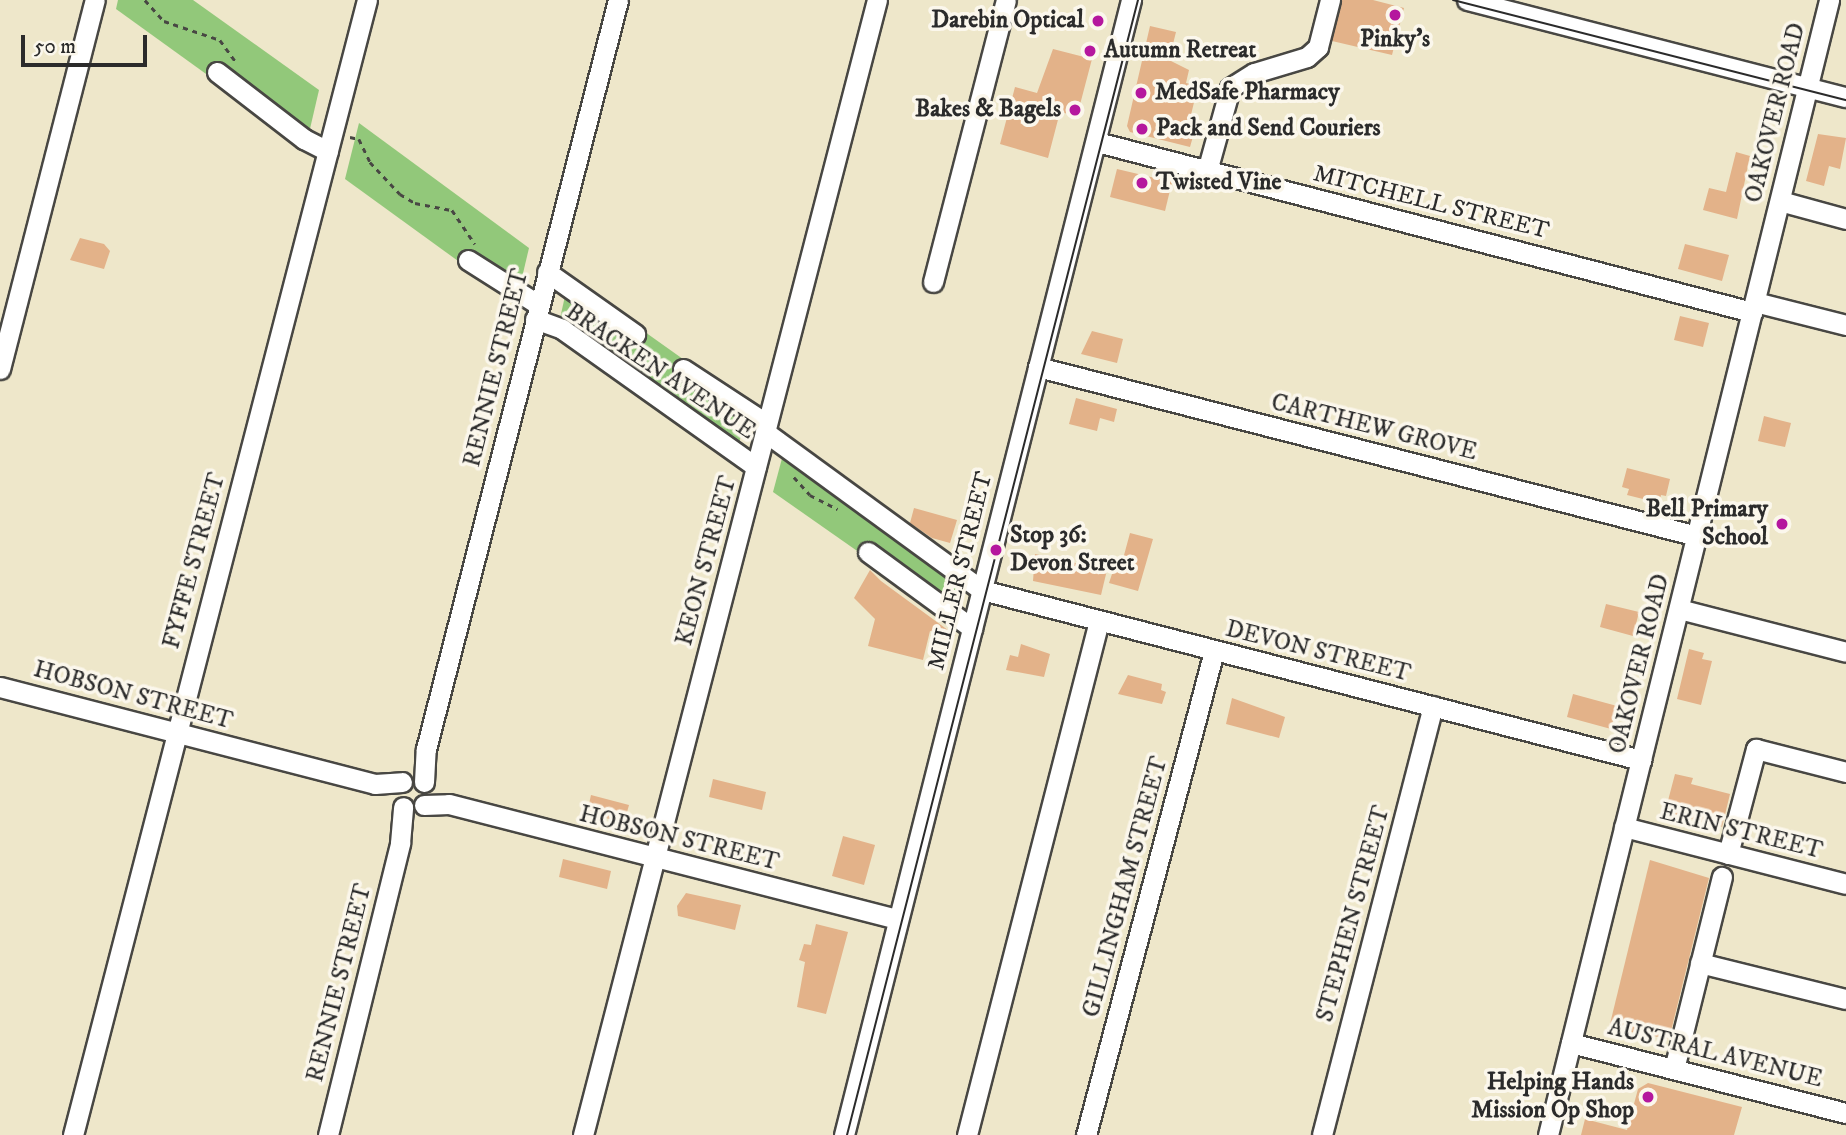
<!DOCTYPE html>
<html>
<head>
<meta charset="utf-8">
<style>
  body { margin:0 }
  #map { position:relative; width:1846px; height:1135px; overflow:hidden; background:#eee7ca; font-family:"IM FELL DW Pica",serif }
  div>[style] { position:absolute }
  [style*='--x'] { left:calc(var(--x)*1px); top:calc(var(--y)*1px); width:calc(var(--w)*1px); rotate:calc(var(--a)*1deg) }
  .green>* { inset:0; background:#92c87a }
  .building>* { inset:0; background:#e3b289 }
  .path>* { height:2.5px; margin-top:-1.25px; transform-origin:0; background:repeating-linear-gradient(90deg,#484743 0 5px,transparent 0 10px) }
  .roads { filter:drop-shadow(2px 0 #484743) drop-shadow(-2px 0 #484743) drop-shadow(0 2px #484743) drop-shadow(0 -2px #484743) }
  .minor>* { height:19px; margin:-9.5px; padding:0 9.5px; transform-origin:9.5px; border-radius:9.5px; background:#fff }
  .tram>* { height:2px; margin:-1px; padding:0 1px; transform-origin:1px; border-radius:1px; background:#2b2b2b }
  .dots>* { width:19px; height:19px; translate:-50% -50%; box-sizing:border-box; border:4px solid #fbf7ec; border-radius:50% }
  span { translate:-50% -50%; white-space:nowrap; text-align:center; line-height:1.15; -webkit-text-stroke:7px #fbf7ec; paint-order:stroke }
  .poi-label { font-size:24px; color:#2b2b2b; font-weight:700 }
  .right { translate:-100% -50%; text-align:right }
  .left { translate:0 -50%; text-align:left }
  .street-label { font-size:24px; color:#2b2b2b }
  .scale { position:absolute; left:21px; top:35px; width:126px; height:32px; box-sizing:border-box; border:4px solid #2b2b2b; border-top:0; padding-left:9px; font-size:21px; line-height:24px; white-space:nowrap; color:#2b2b2b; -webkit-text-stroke:5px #fbf7ec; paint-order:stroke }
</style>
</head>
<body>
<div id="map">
  <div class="green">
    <i style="clip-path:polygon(118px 0,193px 0,319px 90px,306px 146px,116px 9px)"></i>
    <i style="clip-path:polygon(359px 123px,529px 248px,516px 303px,345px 179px)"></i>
    <i style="clip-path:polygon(569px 278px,749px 406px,734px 462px,557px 332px)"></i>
    <i style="clip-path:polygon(788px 436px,963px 567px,950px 616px,773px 492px)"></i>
  </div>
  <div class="building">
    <i style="clip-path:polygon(1342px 0,1373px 0,1404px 8px,1392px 55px,1332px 41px)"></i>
    <i style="clip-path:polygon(1150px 26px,1176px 32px,1169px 60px,1189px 70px,1186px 83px,1198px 86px,1189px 123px,1189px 132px,1194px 133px,1190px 147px,1130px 132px,1127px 126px)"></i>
    <i style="clip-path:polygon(1053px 49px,1092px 59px,1077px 116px,1060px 112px,1048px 158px,1000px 144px,1015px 87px,1037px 93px)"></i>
    <i style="clip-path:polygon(1818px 134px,1846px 138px,1840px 169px,1829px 166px,1824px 186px,1806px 181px)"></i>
    <i style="clip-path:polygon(1736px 152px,1750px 156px,1737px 219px,1703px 210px,1709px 188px,1726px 192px)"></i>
    <i style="clip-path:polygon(1117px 169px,1172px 182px,1165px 211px,1110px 197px)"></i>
    <i style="clip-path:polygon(80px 238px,104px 244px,110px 251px,104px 269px,70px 260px)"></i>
    <i style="clip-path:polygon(1685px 244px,1729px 255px,1722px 281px,1678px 269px)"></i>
    <i style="clip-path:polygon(1680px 316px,1709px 323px,1703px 347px,1674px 340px)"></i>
    <i style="clip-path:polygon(1092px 331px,1123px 339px,1117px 363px,1081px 354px)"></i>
    <i style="clip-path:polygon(1076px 398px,1117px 409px,1114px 422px,1100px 418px,1097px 431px,1069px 424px)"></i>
    <i style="clip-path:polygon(1764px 416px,1791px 423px,1785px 447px,1758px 441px)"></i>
    <i style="clip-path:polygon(1627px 468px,1670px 479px,1666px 496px,1661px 495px,1659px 503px,1627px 495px,1629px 489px,1622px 487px)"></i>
    <i style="clip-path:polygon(914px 508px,957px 520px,950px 543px,932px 538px,910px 523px)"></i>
    <i style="clip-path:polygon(1130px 533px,1153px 539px,1138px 591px,1109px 583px,1114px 568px,1120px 570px)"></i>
    <i style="clip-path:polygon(1035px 554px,1107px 570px,1101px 595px,1033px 581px)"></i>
    <i style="clip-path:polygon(870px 570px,881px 581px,956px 636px,930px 631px,923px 660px,868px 646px,875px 619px,854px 598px)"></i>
    <i style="clip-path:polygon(1606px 604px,1639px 612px,1633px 636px,1600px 627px)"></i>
    <i style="clip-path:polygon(1021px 644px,1050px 654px,1044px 677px,1006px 670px,1010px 655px,1018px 657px)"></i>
    <i style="clip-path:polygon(1689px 649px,1704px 653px,1702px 659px,1712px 661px,1701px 705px,1677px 699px)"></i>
    <i style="clip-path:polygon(1128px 675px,1162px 684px,1161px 690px,1166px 692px,1162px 704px,1118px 694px)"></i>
    <i style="clip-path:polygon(1573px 694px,1617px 706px,1611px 729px,1567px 717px)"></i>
    <i style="clip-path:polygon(1232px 698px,1285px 717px,1279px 738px,1226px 724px)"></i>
    <i style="clip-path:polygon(1675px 774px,1693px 778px,1691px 784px,1730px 794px,1722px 827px,1665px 812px)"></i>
    <i style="clip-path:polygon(713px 779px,766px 792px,762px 810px,709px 797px)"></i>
    <i style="clip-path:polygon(591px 795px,629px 805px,624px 823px,587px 813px)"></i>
    <i style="clip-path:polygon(843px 836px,875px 845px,864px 885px,832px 876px)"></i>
    <i style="clip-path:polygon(563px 859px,611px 871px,607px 889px,559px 877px)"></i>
    <i style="clip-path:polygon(1650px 860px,1709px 878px,1669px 1039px,1609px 1028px)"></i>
    <i style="clip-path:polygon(686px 893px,741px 905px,735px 930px,678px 916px,677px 906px)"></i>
    <i style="clip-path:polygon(816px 924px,848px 932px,826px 1014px,797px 1007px,805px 962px,799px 960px,804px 944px,811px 945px)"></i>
    <i style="clip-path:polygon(1648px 1083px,1742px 1107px,1734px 1135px,1581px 1135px,1585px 1119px,1627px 1130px,1638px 1089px)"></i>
  </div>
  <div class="path">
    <i style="--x:145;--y:0;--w:28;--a:48"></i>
    <i style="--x:164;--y:21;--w:59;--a:18.7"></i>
    <i style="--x:220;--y:40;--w:29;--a:54"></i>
    <i style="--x:350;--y:137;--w:9;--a:13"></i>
    <i style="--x:359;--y:139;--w:25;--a:64"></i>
    <i style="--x:370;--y:162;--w:44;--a:46.8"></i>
    <i style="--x:400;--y:194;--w:17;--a:31"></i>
    <i style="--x:415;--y:203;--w:38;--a:11"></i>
    <i style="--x:452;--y:210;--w:41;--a:55.9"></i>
    <i style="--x:638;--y:360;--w:24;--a:35"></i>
    <i style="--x:794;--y:477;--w:24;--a:48"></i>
    <i style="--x:810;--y:495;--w:31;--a:27"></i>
  </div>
  <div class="roads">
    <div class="minor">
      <i style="--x:1467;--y:0;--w:391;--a:14.4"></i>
      <i style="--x:217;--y:72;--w:110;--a:37.6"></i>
      <i style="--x:304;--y:139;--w:27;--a:27"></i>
      <i style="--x:1097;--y:142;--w:677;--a:14.55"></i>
      <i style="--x:1207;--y:171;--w:86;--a:-74.5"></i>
      <i style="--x:1230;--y:88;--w:28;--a:-32"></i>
      <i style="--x:1254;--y:73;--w:55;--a:-16.8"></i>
      <i style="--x:1307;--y:57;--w:15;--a:-42"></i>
      <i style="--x:1318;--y:47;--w:49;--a:-75.7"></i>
      <i style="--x:1780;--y:201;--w:68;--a:15.3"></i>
      <i style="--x:468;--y:260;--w:84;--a:32.4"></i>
      <i style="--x:547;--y:272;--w:108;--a:35.2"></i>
      <i style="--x:933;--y:282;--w:291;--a:-75.5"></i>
      <i style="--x:1755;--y:302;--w:94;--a:14.2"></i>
      <i style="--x:535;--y:319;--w:29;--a:20"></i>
      <i style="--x:562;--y:329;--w:238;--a:35.4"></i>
      <i style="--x:1038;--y:367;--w:680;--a:14.38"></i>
      <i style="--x:0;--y:369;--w:381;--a:-75.6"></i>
      <i style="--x:683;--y:369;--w:100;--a:33.2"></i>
      <i style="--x:765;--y:432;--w:268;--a:36.1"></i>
      <i style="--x:982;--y:590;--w:681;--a:14.47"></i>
      <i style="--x:868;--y:552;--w:129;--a:36.2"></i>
      <i style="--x:1679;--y:609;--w:172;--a:14.4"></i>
      <i style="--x:0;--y:687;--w:387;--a:14.5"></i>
      <i style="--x:375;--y:784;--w:27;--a:-4"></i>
      <i style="--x:424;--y:782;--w:33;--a:-87"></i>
      <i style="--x:426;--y:749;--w:773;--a:-75.62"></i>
      <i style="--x:424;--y:805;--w:25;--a:-2"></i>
      <i style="--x:449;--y:804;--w:463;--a:14.4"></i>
      <i style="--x:1624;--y:827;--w:229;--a:14.4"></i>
      <i style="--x:1728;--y:854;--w:109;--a:-75.1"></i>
      <i style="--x:1756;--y:749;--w:93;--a:14.3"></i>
      <i style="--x:1700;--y:963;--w:150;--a:13.9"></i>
      <i style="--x:1571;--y:1043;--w:284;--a:14.3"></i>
      <i style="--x:1674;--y:1069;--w:198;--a:-76"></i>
      <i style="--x:73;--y:1135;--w:1172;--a:-75.48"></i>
      <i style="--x:328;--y:1135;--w:301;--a:-76.1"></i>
      <i style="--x:400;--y:843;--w:36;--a:-85"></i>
      <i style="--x:583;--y:1135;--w:1172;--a:-75.48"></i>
      <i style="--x:844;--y:1135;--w:1171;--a:-75.81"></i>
      <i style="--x:967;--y:1135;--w:531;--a:-75.6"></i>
      <i style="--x:1086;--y:1135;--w:501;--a:-75.19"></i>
      <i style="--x:1322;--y:1135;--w:443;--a:-75.5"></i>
      <i style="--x:1548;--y:1135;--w:1169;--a:-76.09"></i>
    </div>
  </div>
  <div class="tram">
    <i style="--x:1453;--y:0;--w:406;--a:14.3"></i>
    <i style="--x:847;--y:1135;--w:1172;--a:-75.62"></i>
  </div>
  <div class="dots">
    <i style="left:1395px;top:15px;background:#b5179e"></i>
    <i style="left:1098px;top:21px;background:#b5179e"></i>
    <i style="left:1090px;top:51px;background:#b5179e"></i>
    <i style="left:1141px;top:93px;background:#b5179e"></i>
    <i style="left:1075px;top:110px;background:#b5179e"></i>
    <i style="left:1142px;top:129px;background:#b5179e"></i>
    <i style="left:1142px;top:183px;background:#b5179e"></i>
    <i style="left:1782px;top:524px;background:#b5179e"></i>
    <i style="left:996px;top:550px;background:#b5179e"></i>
    <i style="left:1648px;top:1097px;background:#b5179e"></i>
  </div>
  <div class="poi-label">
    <span class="right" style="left:1084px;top:21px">Darebin Optical</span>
    <span style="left:1395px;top:40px">Pinky's</span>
    <span class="left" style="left:1104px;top:51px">Autumn Retreat</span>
    <span class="left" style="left:1155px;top:93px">MedSafe Pharmacy</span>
    <span class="right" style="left:1061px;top:110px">Bakes &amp; Bagels</span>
    <span class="left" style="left:1156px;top:129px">Pack and Send Couriers</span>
    <span class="left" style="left:1156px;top:183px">Twisted Vine</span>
    <span class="right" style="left:1768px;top:524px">Bell Primary<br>School</span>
    <span class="left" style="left:1010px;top:550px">Stop 36:<br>Devon Street</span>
    <span class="right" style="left:1634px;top:1097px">Helping Hands<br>Mission Op Shop</span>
  </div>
  <div class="street-label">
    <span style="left:1776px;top:113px;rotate:-76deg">OAKOVER ROAD</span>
    <span style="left:1431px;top:203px;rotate:14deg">MITCHELL STREET</span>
    <span style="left:497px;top:368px;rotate:-76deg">RENNIE STREET</span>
    <span style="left:660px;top:372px;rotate:34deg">BRACKEN AVENUE</span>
    <span style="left:1374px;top:428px;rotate:14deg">CARTHEW GROVE</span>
    <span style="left:195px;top:561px;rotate:-75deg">FYFFE STREET</span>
    <span style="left:707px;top:561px;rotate:-75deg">KEON STREET</span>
    <span style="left:961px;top:571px;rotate:-76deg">MILLER STREET</span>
    <span style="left:1318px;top:652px;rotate:14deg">DEVON STREET</span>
    <span style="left:1640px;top:664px;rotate:-76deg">OAKOVER ROAD</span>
    <span style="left:133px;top:696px;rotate:15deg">HOBSON STREET</span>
    <span style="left:1741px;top:832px;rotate:14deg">ERIN STREET</span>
    <span style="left:679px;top:839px;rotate:14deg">HOBSON STREET</span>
    <span style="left:1126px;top:887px;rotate:-75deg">GILLINGHAM STREET</span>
    <span style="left:1354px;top:914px;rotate:-75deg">STEPHEN STREET</span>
    <span style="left:340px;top:983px;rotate:-76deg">RENNIE STREET</span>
    <span style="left:1715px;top:1054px;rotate:14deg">AUSTRAL AVENUE</span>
  </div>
  <div class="scale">50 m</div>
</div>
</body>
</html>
